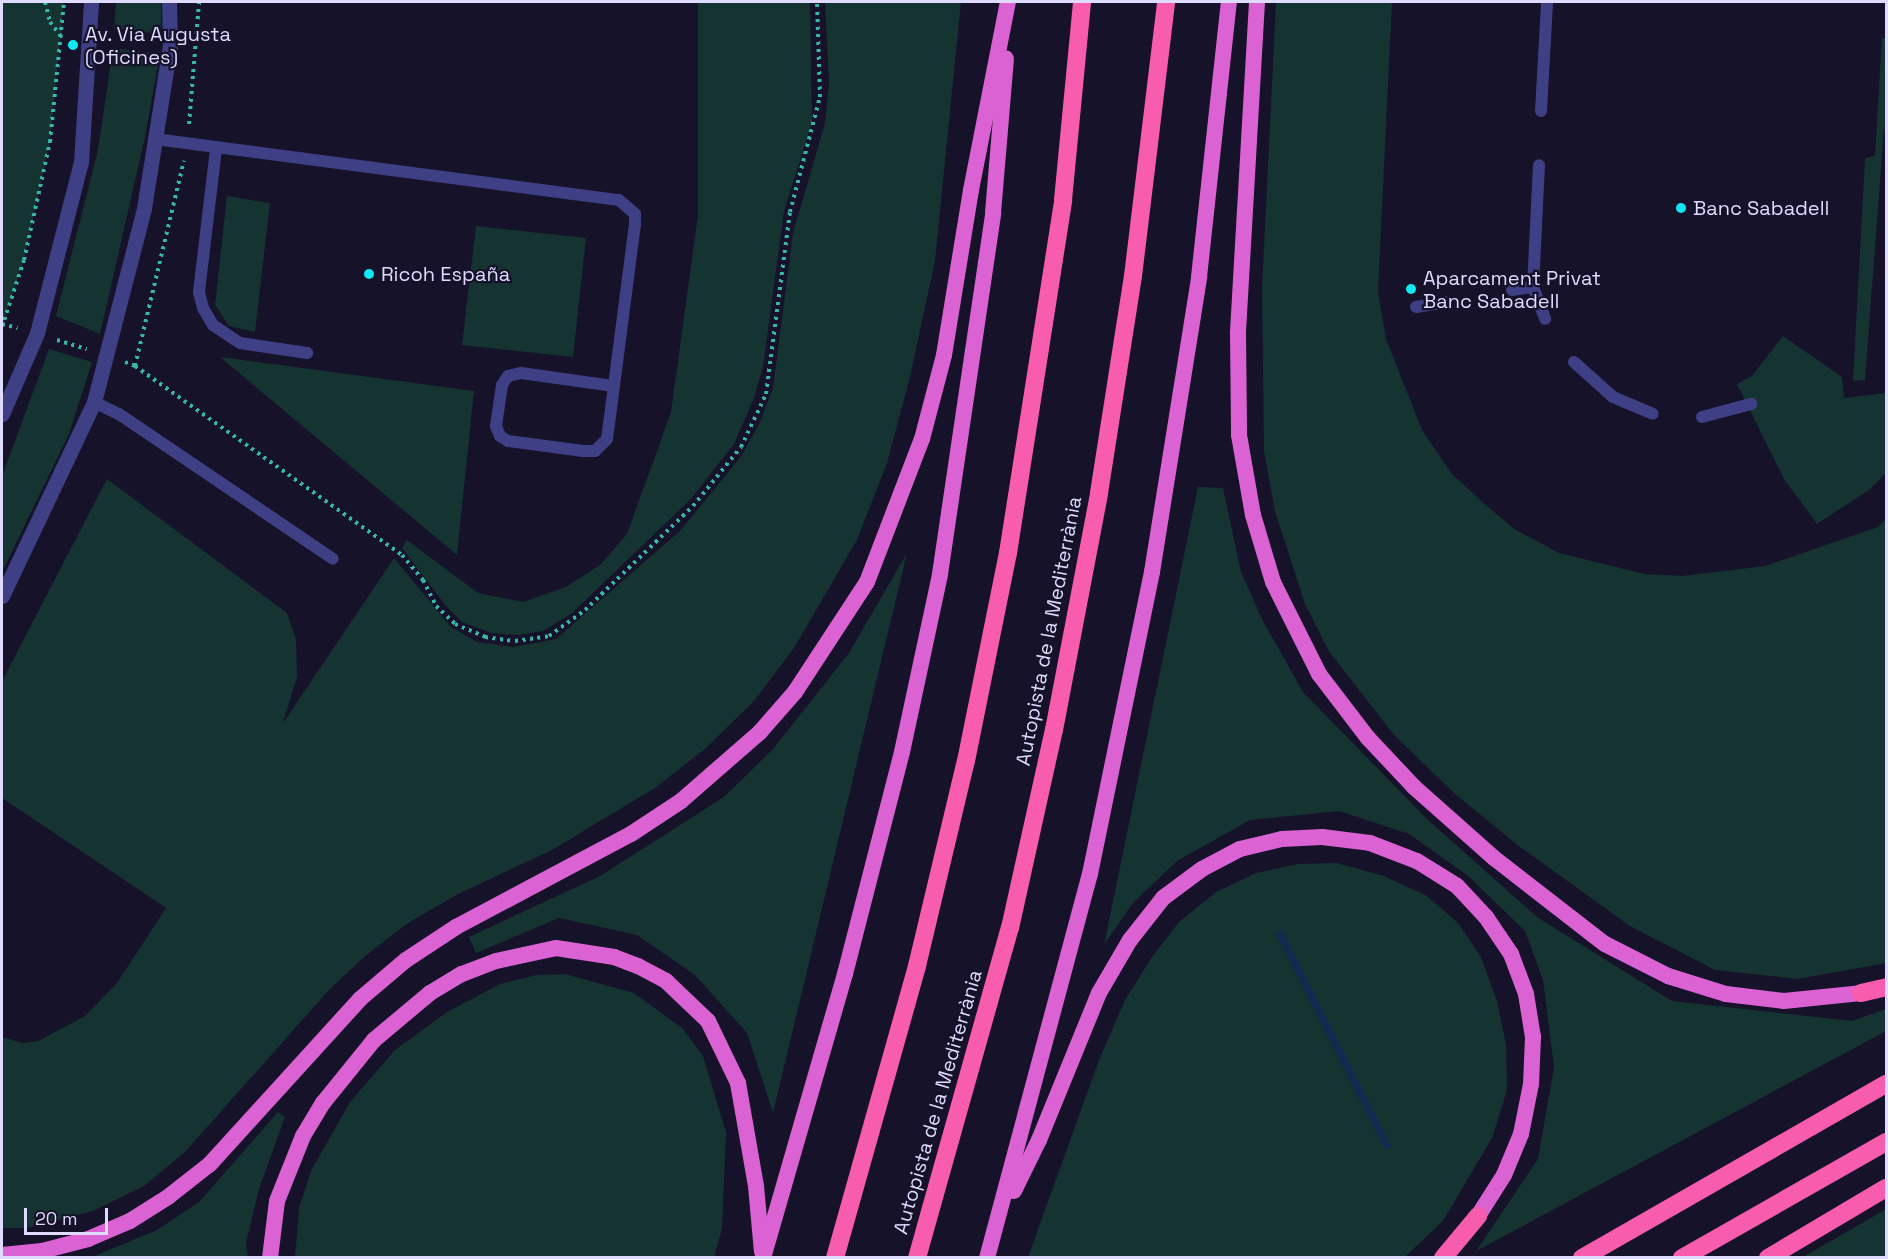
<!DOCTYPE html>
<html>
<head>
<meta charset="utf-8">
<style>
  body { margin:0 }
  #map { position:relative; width:1888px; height:1259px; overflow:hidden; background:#151229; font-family:"Space Grotesk",sans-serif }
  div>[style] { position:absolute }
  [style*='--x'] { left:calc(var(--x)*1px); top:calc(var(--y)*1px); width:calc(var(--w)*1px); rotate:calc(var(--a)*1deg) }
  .green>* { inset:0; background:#153331 }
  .stream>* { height:8px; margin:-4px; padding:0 4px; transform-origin:4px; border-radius:4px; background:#112b4e }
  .path>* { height:4px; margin-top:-2px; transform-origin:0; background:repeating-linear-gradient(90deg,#36b7aa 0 3px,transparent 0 7.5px) }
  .service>* { height:12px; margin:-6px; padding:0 6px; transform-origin:6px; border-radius:6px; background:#3f3f86 }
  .tertiary>* { height:15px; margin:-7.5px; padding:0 7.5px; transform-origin:7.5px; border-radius:7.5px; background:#3f3f86 }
  .trunk>* { height:16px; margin:-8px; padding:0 8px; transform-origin:8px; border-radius:8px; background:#da62d3 }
  .motorway>* { height:18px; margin:-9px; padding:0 9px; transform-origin:9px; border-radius:9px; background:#f85cad }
  .dots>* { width:16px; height:16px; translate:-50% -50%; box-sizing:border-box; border:3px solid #151229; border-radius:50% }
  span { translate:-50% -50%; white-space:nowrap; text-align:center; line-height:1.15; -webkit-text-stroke:4.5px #151229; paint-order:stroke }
  .poi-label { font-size:20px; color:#dedbfe }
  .left { translate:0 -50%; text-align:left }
  .street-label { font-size:20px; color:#dedbfe }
  .frame { position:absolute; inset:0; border:3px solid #dedbfe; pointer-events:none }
  .scale { position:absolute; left:24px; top:1208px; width:84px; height:27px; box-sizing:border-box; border:3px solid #dedbfe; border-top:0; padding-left:8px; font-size:18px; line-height:21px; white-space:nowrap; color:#dedbfe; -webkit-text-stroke:4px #151229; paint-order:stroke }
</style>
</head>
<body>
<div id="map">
  <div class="green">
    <i style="clip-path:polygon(2px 2px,64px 2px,50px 142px,24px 260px,2px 327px)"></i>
    <i style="clip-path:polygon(116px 2px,161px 2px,161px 34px,114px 28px)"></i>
    <i style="clip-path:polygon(698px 2px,810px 2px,812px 122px,784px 211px,763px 367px,754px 398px,734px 444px,691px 499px,571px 614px,543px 631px,518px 635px,491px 633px,462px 622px,446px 606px,402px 548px,407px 540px,478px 593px,523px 602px,566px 587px,600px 565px,627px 534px,671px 412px,698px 215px)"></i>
    <i style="clip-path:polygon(825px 2px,961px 2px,935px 261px,910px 377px,887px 463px,857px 540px,794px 648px,754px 701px,705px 749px,655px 788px,552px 850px,458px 894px,408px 923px,364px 957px,329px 990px,185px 1152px,144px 1186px,93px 1211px,26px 1228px,2px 1228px,2px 1037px,23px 1043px,38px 1041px,85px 1016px,117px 983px,166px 908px,2px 798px,2px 681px,107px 479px,287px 613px,296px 639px,297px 677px,283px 723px,394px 558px,451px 627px,477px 642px,514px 647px,556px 639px,681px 530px,742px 455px,759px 424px,773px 388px,793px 233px,825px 123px,829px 83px)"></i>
    <i style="clip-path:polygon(1276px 2px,1392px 2px,1378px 292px,1386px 339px,1422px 430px,1452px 474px,1487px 506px,1516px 530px,1559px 553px,1645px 574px,1682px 576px,1765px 566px,1878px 527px,1886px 519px,1886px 963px,1798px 979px,1715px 970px,1630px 926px,1520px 847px,1455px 794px,1394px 735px,1328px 650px,1305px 604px,1275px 511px,1264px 451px,1262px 287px)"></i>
    <i style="clip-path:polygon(1882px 38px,1886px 39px,1886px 137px,1884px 128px,1865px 380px,1853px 381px,1865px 158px,1875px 156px)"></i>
    <i style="clip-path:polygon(113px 48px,160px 54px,145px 137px,100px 334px,56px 316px,98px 150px)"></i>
    <i style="clip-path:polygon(227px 196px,270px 203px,255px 332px,229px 326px,215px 305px)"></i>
    <i style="clip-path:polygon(476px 226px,586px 238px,573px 357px,462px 345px)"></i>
    <i style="clip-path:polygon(1783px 336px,1842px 377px,1844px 398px,1886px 393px,1886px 473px,1869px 490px,1817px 524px,1784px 479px,1737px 384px,1752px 376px)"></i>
    <i style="clip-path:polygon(49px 349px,92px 362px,69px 434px,2px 572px,2px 476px)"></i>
    <i style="clip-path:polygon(220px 357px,474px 391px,457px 555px)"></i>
    <i style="clip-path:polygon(1198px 487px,1223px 488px,1241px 572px,1263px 621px,1303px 692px,1427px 819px,1537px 917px,1672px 1001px,1852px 1021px,1886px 1009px,1886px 1031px,1476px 1251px,1538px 1159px,1554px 1067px,1543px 980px,1525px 931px,1467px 875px,1409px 834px,1339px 811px,1250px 820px,1177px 861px,1132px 904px,1104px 945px)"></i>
    <i style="clip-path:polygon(907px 553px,773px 1113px,747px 1033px,695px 975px,637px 935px,559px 918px,476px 953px,469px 937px,600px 876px,724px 797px,773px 749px,849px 653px)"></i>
    <i style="clip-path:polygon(1337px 863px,1384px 876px,1427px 896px,1458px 923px,1481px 957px,1497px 1001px,1506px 1044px,1507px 1090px,1492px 1138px,1443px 1221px,1405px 1257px,1028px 1257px,1099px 1060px,1125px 1000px,1152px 957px,1179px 922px,1216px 892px,1256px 873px,1298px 864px)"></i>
    <i style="clip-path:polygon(565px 974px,634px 993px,682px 1028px,703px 1056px,726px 1132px,722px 1229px,714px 1257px,295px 1257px,299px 1208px,311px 1171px,350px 1102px,395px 1050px,447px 1012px,500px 984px,536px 975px)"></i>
    <i style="clip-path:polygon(278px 1112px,285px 1117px,259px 1189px,246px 1243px,248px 1257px,92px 1257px,157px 1230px,199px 1202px)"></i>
    <i style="clip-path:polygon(1886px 1209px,1886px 1257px,1803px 1257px,1862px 1223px)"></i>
  </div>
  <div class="stream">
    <i style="--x:1280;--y:934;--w:237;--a:63.2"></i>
  </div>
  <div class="path">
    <i style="--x:45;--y:2;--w:21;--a:76"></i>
    <i style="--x:50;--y:22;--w:18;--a:52"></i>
    <i style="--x:189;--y:124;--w:122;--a:-85.3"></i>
    <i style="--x:2;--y:324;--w:16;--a:14"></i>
    <i style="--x:2;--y:327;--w:71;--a:-71.8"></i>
    <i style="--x:24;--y:260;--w:121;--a:-77.6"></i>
    <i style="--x:50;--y:142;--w:141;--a:-84.3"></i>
    <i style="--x:57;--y:340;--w:31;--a:17"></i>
    <i style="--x:125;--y:362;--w:11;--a:22"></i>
    <i style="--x:135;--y:366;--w:211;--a:-76.6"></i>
    <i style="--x:135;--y:366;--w:327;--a:35.3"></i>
    <i style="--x:402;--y:555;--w:33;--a:50"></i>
    <i style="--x:423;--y:580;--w:29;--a:63"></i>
    <i style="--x:436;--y:606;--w:26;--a:43"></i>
    <i style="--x:455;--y:624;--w:33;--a:23"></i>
    <i style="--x:485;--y:637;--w:30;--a:8"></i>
    <i style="--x:515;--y:641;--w:34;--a:-8"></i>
    <i style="--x:549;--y:636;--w:44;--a:-35.8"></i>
    <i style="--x:585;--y:610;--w:150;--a:-43.9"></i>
    <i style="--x:693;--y:506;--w:76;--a:-50.9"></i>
    <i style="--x:741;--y:447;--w:59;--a:-64.7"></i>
    <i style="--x:766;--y:394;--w:184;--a:-82.5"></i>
    <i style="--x:790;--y:212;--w:119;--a:-75.4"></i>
    <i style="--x:820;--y:97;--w:95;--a:-91.8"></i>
  </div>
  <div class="service">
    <i style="--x:1541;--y:111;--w:109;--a:-86.8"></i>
    <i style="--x:155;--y:139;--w:468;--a:7.5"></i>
    <i style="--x:619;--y:200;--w:21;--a:41"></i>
    <i style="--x:635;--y:214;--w:10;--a:90"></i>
    <i style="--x:635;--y:224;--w:163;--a:97.4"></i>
    <i style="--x:614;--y:386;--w:53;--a:97.5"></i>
    <i style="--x:607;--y:439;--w:17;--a:135"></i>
    <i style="--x:595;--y:451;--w:12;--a:180"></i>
    <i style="--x:583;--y:451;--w:76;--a:-172.4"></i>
    <i style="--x:508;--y:441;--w:9;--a:-148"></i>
    <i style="--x:500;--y:436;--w:11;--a:-112"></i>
    <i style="--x:496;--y:426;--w:41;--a:-81.7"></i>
    <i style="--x:502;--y:385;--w:11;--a:-56"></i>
    <i style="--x:508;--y:376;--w:13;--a:-13"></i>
    <i style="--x:521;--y:373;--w:94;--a:8"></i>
    <i style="--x:216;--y:149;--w:144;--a:96.8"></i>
    <i style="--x:199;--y:292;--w:16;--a:76"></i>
    <i style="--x:203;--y:308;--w:20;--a:60"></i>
    <i style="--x:213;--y:325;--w:32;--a:34"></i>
    <i style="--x:240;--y:343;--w:68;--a:8.5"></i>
    <i style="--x:1533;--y:287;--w:34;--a:69"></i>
    <i style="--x:1512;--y:290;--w:21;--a:-8"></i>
    <i style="--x:1533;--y:287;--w:122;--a:-87.2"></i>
    <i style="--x:1416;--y:307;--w:30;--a:-9"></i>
    <i style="--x:1574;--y:362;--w:52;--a:41.9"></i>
    <i style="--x:1613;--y:397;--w:43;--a:23"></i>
    <i style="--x:94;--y:402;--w:28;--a:26"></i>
    <i style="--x:119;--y:414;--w:258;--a:34.1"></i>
    <i style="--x:1702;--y:417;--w:51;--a:-14.9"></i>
  </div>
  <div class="tertiary">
    <i style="--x:2;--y:414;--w:88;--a:-66.6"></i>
    <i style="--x:37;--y:333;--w:177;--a:-75.6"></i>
    <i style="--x:81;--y:162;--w:160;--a:-86.4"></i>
    <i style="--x:2;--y:596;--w:215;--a:-64.6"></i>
    <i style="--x:94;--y:402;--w:200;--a:-75.5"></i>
    <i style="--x:144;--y:208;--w:164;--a:-80.9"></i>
    <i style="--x:170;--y:46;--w:44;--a:-91.3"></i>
  </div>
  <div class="trunk">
    <i style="--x:1257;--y:2;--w:332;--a:93.3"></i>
    <i style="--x:1238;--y:333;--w:102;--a:89.4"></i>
    <i style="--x:1239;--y:435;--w:81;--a:80.1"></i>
    <i style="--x:1253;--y:515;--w:70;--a:73.4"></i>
    <i style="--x:1273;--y:582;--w:103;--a:63.4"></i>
    <i style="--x:1319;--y:674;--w:81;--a:52.6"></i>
    <i style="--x:1368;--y:738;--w:67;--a:46.8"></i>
    <i style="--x:1414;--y:787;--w:107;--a:41.6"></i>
    <i style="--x:1494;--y:858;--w:140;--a:37.8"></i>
    <i style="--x:1605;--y:944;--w:71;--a:26.9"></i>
    <i style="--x:1668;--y:976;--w:61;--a:17.2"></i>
    <i style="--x:1726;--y:994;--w:58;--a:6.9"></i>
    <i style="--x:1784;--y:1001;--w:77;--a:-5.9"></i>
    <i style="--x:1014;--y:1191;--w:57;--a:-63.9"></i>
    <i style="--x:1039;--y:1140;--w:159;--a:-67.8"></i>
    <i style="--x:1099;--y:993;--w:61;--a:-59.7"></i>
    <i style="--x:1130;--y:940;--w:53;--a:-51.8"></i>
    <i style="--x:1163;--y:898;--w:49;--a:-36.6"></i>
    <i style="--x:1202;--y:869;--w:43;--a:-27.8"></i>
    <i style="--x:1240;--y:849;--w:43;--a:-13.4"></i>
    <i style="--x:1282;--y:839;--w:40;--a:-2.9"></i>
    <i style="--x:1322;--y:837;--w:48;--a:7.1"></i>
    <i style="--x:1370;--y:843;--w:50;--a:21"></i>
    <i style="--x:1417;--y:861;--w:47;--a:32"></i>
    <i style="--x:1457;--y:886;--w:42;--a:46.9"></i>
    <i style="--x:1486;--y:917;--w:45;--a:56"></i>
    <i style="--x:1511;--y:954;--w:43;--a:69.4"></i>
    <i style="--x:1526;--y:994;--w:44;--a:80.8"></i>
    <i style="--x:1533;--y:1037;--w:47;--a:92.4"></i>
    <i style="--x:1531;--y:1084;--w:51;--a:101.3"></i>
    <i style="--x:1521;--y:1134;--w:44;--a:112.5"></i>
    <i style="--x:1504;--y:1175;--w:49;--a:122.4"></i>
    <i style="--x:2;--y:1255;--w:40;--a:-5.7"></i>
    <i style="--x:42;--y:1251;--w:48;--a:-14.6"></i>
    <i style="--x:88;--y:1239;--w:46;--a:-23.2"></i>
    <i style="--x:130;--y:1221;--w:45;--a:-32.3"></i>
    <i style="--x:168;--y:1197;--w:53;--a:-38.2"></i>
    <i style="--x:210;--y:1164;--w:223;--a:-47.7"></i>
    <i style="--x:360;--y:999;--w:60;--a:-40.3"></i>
    <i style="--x:406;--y:960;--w:60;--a:-33.4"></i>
    <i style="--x:456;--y:927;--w:198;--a:-28"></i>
    <i style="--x:631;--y:834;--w:60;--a:-33.4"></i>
    <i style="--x:681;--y:801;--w:105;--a:-41.1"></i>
    <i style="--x:760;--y:732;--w:53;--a:-48.8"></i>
    <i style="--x:795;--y:692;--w:131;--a:-56.8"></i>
    <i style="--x:867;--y:582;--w:153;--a:-69"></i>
    <i style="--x:922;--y:439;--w:87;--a:-75.3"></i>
    <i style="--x:944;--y:355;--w:167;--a:-80.7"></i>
    <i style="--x:971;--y:190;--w:192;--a:-78.9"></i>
    <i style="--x:270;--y:1258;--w:57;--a:-83"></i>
    <i style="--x:277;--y:1201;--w:70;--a:-68.2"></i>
    <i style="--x:303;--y:1136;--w:39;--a:-59"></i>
    <i style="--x:323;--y:1103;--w:81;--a:-51"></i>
    <i style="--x:374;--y:1040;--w:73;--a:-40"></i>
    <i style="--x:430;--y:993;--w:37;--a:-31"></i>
    <i style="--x:462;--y:974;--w:36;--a:-21"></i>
    <i style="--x:496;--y:961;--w:61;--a:-12.2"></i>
    <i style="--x:556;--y:948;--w:59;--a:8.8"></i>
    <i style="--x:614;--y:957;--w:26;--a:21"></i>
    <i style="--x:638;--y:966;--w:32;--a:28"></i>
    <i style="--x:666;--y:981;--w:58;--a:43.6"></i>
    <i style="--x:708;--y:1021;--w:69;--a:64.2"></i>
    <i style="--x:738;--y:1083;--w:105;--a:80.1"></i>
    <i style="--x:756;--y:1186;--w:66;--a:84.8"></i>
    <i style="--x:763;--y:1258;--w:296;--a:-73.9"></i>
    <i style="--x:845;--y:974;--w:229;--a:-75.6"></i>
    <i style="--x:902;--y:752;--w:182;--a:-77.9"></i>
    <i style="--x:940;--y:574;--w:365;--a:-81.6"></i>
    <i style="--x:993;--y:213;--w:155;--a:-85.2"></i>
    <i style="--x:987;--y:1258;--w:398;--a:-75"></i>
    <i style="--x:1090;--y:874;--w:308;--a:-78.4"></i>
    <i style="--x:1152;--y:572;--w:299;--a:-80.9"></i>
    <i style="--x:1199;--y:277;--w:277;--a:-83.8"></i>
  </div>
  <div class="motorway">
    <i style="--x:1861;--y:993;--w:26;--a:-13"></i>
    <i style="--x:835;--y:1258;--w:303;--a:-74.3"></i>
    <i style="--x:917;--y:966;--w:211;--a:-76.6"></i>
    <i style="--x:966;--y:761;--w:212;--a:-78.6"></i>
    <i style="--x:1008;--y:553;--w:357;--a:-81.1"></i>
    <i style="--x:1063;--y:200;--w:199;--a:-84.5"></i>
    <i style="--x:917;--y:1258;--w:343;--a:-74.3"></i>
    <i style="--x:1010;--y:928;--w:203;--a:-77.5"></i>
    <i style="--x:1054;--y:730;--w:241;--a:-79.2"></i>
    <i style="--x:1099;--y:493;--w:220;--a:-81.1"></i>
    <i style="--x:1133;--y:276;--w:276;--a:-83.1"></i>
    <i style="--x:1443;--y:1258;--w:55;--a:-50.2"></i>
    <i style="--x:1582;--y:1258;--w:350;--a:-29.8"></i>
    <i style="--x:1682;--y:1258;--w:235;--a:-29.6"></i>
    <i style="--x:1768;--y:1258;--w:137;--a:-30.7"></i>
  </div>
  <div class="dots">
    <i style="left:73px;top:45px;background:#10e8f5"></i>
    <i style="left:1681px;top:208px;background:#10e8f5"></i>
    <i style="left:369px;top:274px;background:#10e8f5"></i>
    <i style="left:1411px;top:289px;background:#10e8f5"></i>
  </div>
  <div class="poi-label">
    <span class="left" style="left:85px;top:46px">Av. Via Augusta<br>(Oficines)</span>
    <span class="left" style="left:1693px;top:208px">Banc Sabadell</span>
    <span class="left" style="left:381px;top:274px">Ricoh España</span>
    <span class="left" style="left:1423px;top:290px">Aparcament Privat<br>Banc Sabadell</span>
  </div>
  <div class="street-label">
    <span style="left:1049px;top:631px;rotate:-79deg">Autopista de la Mediterrània</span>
    <span style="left:938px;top:1102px;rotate:-74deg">Autopista de la Mediterrània</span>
  </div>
  <div class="frame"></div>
  <div class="scale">20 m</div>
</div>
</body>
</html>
